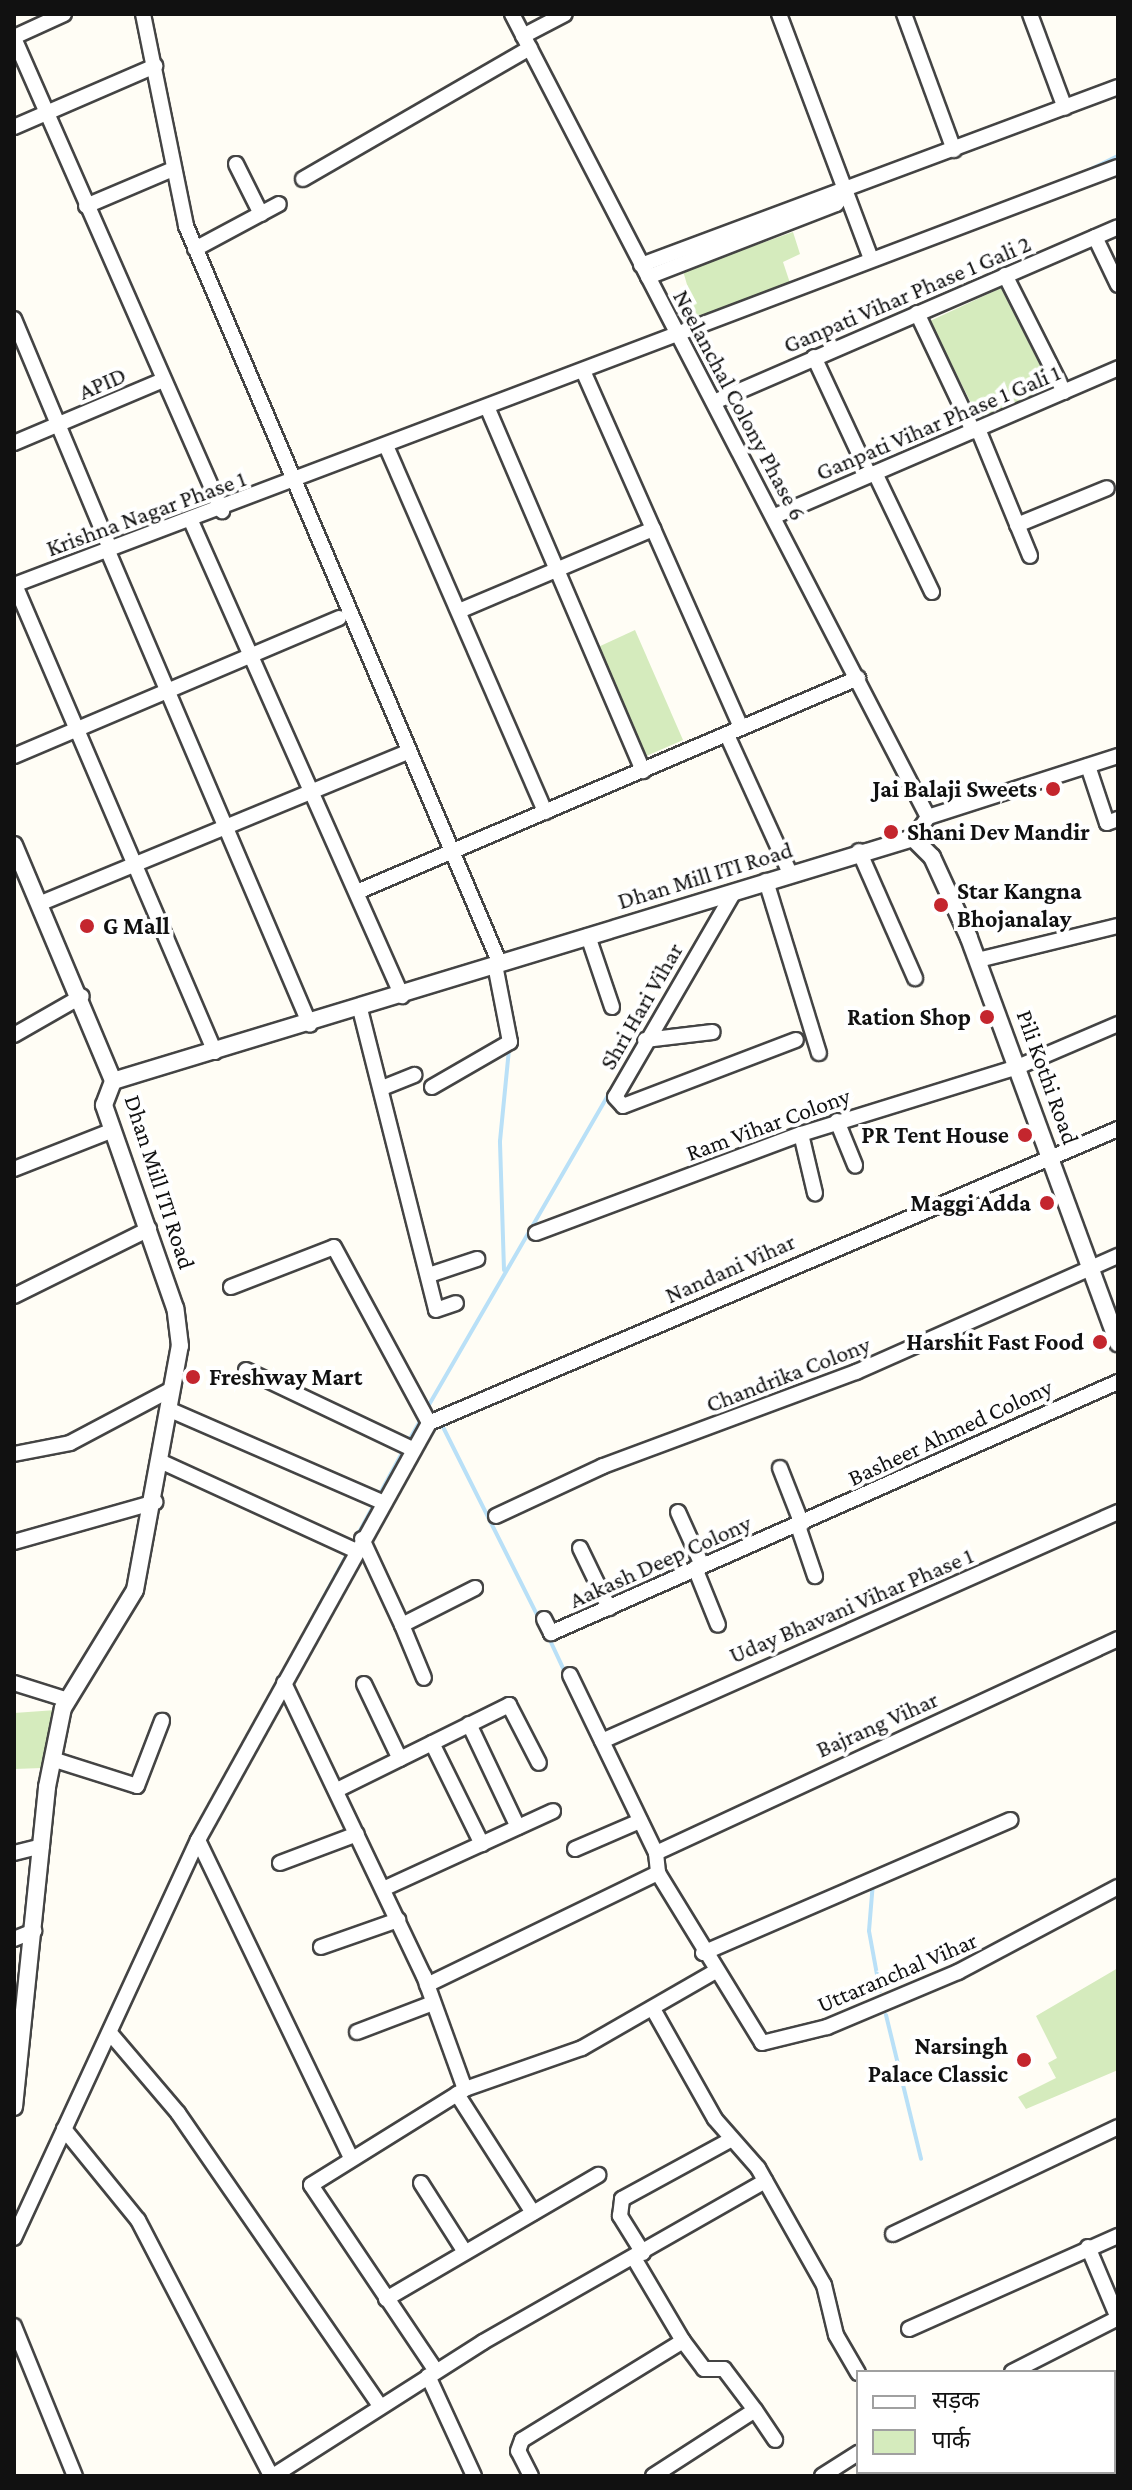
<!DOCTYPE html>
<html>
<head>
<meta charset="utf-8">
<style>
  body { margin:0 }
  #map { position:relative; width:1132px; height:2490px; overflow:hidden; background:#fffdf5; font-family:"Crimson Pro","Noto Sans Devanagari",serif }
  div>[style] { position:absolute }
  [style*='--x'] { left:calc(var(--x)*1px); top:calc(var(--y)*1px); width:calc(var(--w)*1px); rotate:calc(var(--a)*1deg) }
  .green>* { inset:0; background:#d5ebbd }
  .stream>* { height:4px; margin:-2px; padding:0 2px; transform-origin:2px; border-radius:2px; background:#b9e0f7 }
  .roads { filter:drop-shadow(2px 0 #444) drop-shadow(-2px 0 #444) drop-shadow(0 2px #444) drop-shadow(0 -2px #444) }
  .minor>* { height:14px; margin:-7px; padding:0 7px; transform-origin:7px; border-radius:7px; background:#fff }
  .tertiary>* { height:16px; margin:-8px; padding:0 8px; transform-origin:8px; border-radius:8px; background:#fff }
  .dots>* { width:22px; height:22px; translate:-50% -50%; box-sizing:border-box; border:4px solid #fff; border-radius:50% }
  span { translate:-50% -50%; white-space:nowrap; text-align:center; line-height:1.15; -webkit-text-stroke:8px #fff; paint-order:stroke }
  .street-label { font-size:24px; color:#111 }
  .poi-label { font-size:24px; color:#111; font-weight:700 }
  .right { translate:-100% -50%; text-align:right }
  .left { translate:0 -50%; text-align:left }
  .frame { position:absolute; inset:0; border:16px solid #111; pointer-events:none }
  .legend { position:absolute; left:856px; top:2370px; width:260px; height:104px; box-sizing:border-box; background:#fff; border:2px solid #a0a0a0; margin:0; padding:10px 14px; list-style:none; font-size:24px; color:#111 }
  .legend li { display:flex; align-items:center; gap:16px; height:40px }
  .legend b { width:40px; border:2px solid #a0a0a0 }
</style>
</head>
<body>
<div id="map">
  <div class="green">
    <i style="clip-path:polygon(793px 232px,800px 254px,783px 262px,791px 286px,698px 322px,683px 271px)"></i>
    <i style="clip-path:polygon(1001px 288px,1051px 387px,979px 419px,930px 321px)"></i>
    <i style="clip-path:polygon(635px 630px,683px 740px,644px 757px,596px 648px)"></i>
    <i style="clip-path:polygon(56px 1710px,42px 1768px,14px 1769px,14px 1713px)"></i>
    <i style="clip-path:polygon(1118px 1968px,1118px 2070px,1026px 2109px,1018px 2097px,1056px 2078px,1048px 2063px,1057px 2058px,1036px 2016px)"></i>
  </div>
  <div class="stream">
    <i style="--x:1079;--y:175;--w:43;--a:-26"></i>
    <i style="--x:504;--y:1270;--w:129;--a:-91.8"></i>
    <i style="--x:500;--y:1141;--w:92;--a:-84.4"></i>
    <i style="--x:426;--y:1410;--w:507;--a:-59.95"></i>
    <i style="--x:441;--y:1423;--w:221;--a:63.4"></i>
    <i style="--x:408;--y:1442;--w:28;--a:-60"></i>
    <i style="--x:307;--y:1628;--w:204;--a:-61.5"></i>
    <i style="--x:548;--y:1636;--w:38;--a:65"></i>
    <i style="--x:873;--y:1882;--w:49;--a:94.7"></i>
    <i style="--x:869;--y:1931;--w:61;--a:79.6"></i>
    <i style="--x:144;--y:1940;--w:80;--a:-64.7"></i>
    <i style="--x:886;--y:2015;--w:148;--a:76.3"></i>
  </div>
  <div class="roads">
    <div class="minor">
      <i style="--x:143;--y:14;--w:216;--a:78.5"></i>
      <i style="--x:186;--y:226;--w:802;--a:66.95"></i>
      <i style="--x:512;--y:14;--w:904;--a:62.61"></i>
      <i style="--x:779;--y:14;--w:262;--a:69.4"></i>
      <i style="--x:904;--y:14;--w:145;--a:69.8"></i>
      <i style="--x:1030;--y:14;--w:100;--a:69.6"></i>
      <i style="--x:523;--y:36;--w:47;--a:-27.6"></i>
      <i style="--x:14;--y:37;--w:55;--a:-24.7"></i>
      <i style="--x:14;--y:38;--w:517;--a:66.26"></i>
      <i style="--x:14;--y:127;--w:154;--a:-23.4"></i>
      <i style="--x:236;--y:164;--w:56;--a:63.4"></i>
      <i style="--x:303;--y:179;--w:262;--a:-30"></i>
      <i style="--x:86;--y:206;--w:95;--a:-23"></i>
      <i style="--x:1095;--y:237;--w:53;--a:64.4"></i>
      <i style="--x:195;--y:249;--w:95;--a:-28.2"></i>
      <i style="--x:641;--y:265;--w:509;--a:-20.46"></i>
      <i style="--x:1005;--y:275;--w:131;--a:63.2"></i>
      <i style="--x:648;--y:277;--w:202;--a:-21.2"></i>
      <i style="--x:836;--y:204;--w:14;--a:-51"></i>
      <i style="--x:917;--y:313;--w:131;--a:64.6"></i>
      <i style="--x:14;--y:319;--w:248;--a:67.3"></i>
      <i style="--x:814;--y:357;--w:130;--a:65"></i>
      <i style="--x:584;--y:373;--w:388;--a:66.1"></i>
      <i style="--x:714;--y:402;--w:440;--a:-23.4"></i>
      <i style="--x:488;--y:409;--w:394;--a:66.8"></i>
      <i style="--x:978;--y:429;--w:137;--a:67.7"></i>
      <i style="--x:14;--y:443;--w:162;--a:-22.9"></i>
      <i style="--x:387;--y:448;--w:397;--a:66.5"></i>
      <i style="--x:875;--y:473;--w:132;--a:64.4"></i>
      <i style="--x:775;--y:516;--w:374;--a:-23.3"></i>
      <i style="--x:191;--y:521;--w:520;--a:66.05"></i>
      <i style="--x:1017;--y:525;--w:97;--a:-22.3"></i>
      <i style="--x:107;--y:549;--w:517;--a:66.9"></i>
      <i style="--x:14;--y:585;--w:1180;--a:-20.74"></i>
      <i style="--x:15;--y:585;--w:508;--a:66.82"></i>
      <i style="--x:459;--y:611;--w:211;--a:-22.9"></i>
      <i style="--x:727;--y:735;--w:152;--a:65.5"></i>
      <i style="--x:14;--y:756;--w:353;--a:-23"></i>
      <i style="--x:1088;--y:766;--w:60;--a:71.6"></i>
      <i style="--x:1107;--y:823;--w:12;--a:-20"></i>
      <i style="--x:913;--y:838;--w:26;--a:-54"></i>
      <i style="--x:928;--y:817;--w:200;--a:-17.8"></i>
      <i style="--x:859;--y:851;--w:139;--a:66.2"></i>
      <i style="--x:766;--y:881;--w:180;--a:72.9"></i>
      <i style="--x:357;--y:892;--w:545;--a:-23.13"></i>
      <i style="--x:734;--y:892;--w:237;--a:120.1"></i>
      <i style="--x:615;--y:1097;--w:12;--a:48"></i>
      <i style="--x:623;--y:1106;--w:185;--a:-20.9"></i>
      <i style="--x:41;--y:903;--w:396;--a:-22.4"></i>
      <i style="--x:588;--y:936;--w:75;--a:71.3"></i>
      <i style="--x:978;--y:960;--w:144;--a:-13.7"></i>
      <i style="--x:360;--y:1009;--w:310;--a:75.8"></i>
      <i style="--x:436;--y:1310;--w:21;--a:-19"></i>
      <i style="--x:14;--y:1035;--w:78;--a:-29.8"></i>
      <i style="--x:645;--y:1040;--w:68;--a:-6.7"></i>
      <i style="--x:432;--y:1087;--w:90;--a:-30"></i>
      <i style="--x:510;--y:1042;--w:78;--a:-101"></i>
      <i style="--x:382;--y:1088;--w:35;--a:-22"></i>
      <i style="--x:837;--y:1121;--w:48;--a:67.8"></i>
      <i style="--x:801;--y:1134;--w:61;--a:76.7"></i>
      <i style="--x:14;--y:1169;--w:106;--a:-21.5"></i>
      <i style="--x:536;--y:1233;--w:283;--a:-20.5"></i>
      <i style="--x:801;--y:1134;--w:229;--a:-17.2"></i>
      <i style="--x:1020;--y:1066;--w:107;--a:-23.2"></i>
      <i style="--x:429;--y:1275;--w:51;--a:-18.4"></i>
      <i style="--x:231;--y:1287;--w:110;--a:-21.2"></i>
      <i style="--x:334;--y:1247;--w:200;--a:61.6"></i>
      <i style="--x:14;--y:1296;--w:151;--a:-26.4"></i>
      <i style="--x:246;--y:1370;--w:182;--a:25.4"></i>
      <i style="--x:168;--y:1409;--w:233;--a:23.5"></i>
      <i style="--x:14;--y:1454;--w:57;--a:-11.1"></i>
      <i style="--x:70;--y:1443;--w:115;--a:-27.9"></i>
      <i style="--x:162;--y:1462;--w:213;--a:24.6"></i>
      <i style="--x:780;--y:1468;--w:60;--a:68.6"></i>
      <i style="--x:678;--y:1512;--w:58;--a:65.6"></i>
      <i style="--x:496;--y:1516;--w:118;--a:-25"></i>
      <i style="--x:603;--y:1466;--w:270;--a:-20.4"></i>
      <i style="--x:856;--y:1372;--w:287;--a:-23.9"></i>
      <i style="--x:798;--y:1526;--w:53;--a:71.2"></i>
      <i style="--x:362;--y:1539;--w:95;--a:65.1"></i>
      <i style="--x:402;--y:1625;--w:82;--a:-26.9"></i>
      <i style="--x:14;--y:1542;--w:147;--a:-15.8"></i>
      <i style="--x:580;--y:1548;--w:67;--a:64.2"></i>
      <i style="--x:695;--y:1568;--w:61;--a:68"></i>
      <i style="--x:544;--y:1619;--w:16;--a:63"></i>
      <i style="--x:551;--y:1633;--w:620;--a:-23.88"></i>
      <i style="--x:402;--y:1625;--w:57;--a:67.5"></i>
      <i style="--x:570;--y:1675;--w:198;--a:64.2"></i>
      <i style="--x:656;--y:1853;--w:20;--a:84"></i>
      <i style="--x:658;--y:1873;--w:199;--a:58.5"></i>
      <i style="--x:762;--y:2043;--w:67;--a:-13.8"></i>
      <i style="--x:827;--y:2027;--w:142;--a:-22.8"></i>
      <i style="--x:958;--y:1972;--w:181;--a:-28"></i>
      <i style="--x:14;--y:1683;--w:53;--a:17.4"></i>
      <i style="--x:284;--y:1683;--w:325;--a:64.5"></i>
      <i style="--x:424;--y:1976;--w:120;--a:70.1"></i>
      <i style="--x:364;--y:1684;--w:83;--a:64.4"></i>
      <i style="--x:469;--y:1724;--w:114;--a:64.6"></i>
      <i style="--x:602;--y:1741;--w:565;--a:-23.93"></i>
      <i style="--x:432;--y:1743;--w:113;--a:63.7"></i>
      <i style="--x:52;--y:1759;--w:89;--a:17.6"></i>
      <i style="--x:137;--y:1786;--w:70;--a:-69"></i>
      <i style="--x:337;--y:1790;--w:192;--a:-26.3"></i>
      <i style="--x:509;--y:1705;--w:65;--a:62.7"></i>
      <i style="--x:198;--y:1840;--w:353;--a:64.3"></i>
      <i style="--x:575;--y:1849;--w:71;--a:-23.3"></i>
      <i style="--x:14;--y:1853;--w:29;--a:-14"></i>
      <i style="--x:656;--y:1853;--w:509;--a:-24.85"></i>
      <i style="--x:280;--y:1863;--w:82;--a:-20.6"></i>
      <i style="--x:383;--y:1889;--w:187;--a:-24.6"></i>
      <i style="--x:14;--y:1939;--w:22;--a:-22"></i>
      <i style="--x:321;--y:1947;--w:82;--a:-19.3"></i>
      <i style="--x:703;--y:1953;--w:335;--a:-23.4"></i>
      <i style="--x:427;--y:1985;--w:257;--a:-25.9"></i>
      <i style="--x:653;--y:2009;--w:126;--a:60.6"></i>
      <i style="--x:715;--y:2119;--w:65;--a:48.7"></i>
      <i style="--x:758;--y:2168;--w:134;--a:60.6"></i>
      <i style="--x:824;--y:2285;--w:51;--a:76.5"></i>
      <i style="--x:836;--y:2335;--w:44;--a:59.9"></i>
      <i style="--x:357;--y:2032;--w:81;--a:-20.9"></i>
      <i style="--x:110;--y:2033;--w:105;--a:49.6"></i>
      <i style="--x:178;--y:2113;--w:357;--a:55.4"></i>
      <i style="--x:457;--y:2094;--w:141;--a:57.4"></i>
      <i style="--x:64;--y:2129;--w:117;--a:50.9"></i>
      <i style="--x:138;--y:2220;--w:288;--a:62.5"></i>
      <i style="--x:421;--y:2183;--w:82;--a:57.5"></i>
      <i style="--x:893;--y:2234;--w:249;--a:-25.4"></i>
      <i style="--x:14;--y:2238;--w:438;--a:-65.2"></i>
      <i style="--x:198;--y:1840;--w:477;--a:-61"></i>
      <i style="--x:429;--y:1423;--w:749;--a:-23.11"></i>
      <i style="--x:1088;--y:2247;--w:77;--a:67.1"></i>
      <i style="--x:643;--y:2253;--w:44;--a:-121.9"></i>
      <i style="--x:620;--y:2216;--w:17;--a:-83"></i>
      <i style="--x:622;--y:2199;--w:123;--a:-28.6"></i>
      <i style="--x:386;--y:2299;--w:246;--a:-30.3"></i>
      <i style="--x:14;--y:2326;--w:162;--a:67.9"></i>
      <i style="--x:909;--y:2329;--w:229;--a:-24"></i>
      <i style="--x:683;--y:2341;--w:35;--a:53"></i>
      <i style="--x:704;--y:2369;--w:20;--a:0"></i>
      <i style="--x:724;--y:2369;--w:51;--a:52.9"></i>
      <i style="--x:436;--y:2371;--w:224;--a:-123.9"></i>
      <i style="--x:311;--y:2185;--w:181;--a:-31.9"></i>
      <i style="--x:465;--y:2089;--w:124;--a:-19.3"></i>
      <i style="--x:582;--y:2048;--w:152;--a:-29.9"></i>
      <i style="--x:1012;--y:2372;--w:119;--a:-27"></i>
      <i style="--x:428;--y:2376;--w:110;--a:65.3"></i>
      <i style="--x:1114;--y:2411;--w:5;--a:-37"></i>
      <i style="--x:1066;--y:2472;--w:4;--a:63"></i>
      <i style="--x:273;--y:2476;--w:249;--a:-32.5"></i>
      <i style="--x:483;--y:2342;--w:325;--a:-29.7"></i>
      <i style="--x:531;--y:2476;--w:28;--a:-117"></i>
      <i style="--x:518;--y:2451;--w:12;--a:-70"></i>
      <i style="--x:522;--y:2440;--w:189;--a:-31.6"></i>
      <i style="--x:683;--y:2341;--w:96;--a:-120.6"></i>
      <i style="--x:653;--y:2476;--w:121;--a:-32.9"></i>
      <i style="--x:755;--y:2410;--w:36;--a:56"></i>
      <i style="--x:822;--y:2476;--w:43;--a:-32.6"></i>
      <i style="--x:1015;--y:2476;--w:7;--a:-34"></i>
    </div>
    <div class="tertiary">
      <i style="--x:14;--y:845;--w:256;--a:67.2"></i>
      <i style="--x:14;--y:2107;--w:322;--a:-84.1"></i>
      <i style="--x:47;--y:1787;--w:81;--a:-78.6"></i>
      <i style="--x:63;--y:1708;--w:138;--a:-58.6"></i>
      <i style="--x:135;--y:1590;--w:248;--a:-79.6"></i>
      <i style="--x:180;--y:1346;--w:38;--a:-97"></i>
      <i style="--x:175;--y:1308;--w:215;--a:-109.3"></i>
      <i style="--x:104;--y:1105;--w:26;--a:-69"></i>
      <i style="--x:113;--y:1081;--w:836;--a:-16.9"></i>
      <i style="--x:913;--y:838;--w:27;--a:45"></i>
      <i style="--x:932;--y:857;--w:89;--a:65.4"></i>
      <i style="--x:969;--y:938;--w:432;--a:69.8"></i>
    </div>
  </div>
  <div class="dots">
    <i style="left:1053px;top:789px;background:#c4262e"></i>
    <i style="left:891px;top:832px;background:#c4262e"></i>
    <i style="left:941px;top:905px;background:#c4262e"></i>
    <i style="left:87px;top:926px;background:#c4262e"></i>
    <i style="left:987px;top:1017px;background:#c4262e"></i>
    <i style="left:1025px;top:1135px;background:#c4262e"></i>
    <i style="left:1047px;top:1203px;background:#c4262e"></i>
    <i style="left:1100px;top:1342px;background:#c4262e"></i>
    <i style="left:193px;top:1377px;background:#c4262e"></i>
    <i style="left:1024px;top:2060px;background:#c4262e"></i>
  </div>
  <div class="street-label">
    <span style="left:907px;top:294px;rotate:-23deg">Ganpati Vihar Phase 1 Gali 2</span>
    <span style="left:102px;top:383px;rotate:-23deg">APID</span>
    <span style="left:740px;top:405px;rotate:62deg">Neelanchal Colony Phase 6</span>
    <span style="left:938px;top:422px;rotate:-23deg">Ganpati Vihar Phase 1 Gali 1</span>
    <span style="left:146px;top:513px;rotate:-20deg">Krishna Nagar Phase 1</span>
    <span style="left:705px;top:875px;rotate:-17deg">Dhan Mill ITI Road</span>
    <span style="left:641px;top:1006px;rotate:-60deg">Shri Hari Vihar</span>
    <span style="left:1048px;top:1077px;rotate:70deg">Pili Kothi Road</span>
    <span style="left:768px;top:1124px;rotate:-20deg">Ram Vihar Colony</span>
    <span style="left:160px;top:1182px;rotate:72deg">Dhan Mill ITI Road</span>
    <span style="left:730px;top:1268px;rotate:-24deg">Nandani Vihar</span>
    <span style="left:788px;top:1374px;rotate:-21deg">Chandrika Colony</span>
    <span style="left:950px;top:1432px;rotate:-25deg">Basheer Ahmed Colony</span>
    <span style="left:660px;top:1561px;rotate:-24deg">Aakash Deep Colony</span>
    <span style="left:851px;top:1605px;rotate:-23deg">Uday Bhavani Vihar Phase 1</span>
    <span style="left:877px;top:1724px;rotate:-24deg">Bajrang Vihar</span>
    <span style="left:897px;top:1972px;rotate:-23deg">Uttaranchal Vihar</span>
  </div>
  <div class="poi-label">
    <span class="right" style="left:1037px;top:789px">Jai Balaji Sweets</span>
    <span class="left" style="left:907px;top:832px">Shani Dev Mandir</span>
    <span class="left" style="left:957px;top:905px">Star Kangna<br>Bhojanalay</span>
    <span class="left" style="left:103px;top:926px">G Mall</span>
    <span class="right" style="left:971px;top:1017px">Ration Shop</span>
    <span class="right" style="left:1009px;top:1135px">PR Tent House</span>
    <span class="right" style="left:1031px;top:1203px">Maggi Adda</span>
    <span class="right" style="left:1084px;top:1342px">Harshit Fast Food</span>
    <span class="left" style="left:209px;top:1377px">Freshway Mart</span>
    <span class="right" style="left:1008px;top:2060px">Narsingh<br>Palace Classic</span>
  </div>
  <div class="frame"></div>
  <ul class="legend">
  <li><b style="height:10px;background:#fff"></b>सड़क</li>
  <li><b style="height:22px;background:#d5ebbd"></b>पार्क</li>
  </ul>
</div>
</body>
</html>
